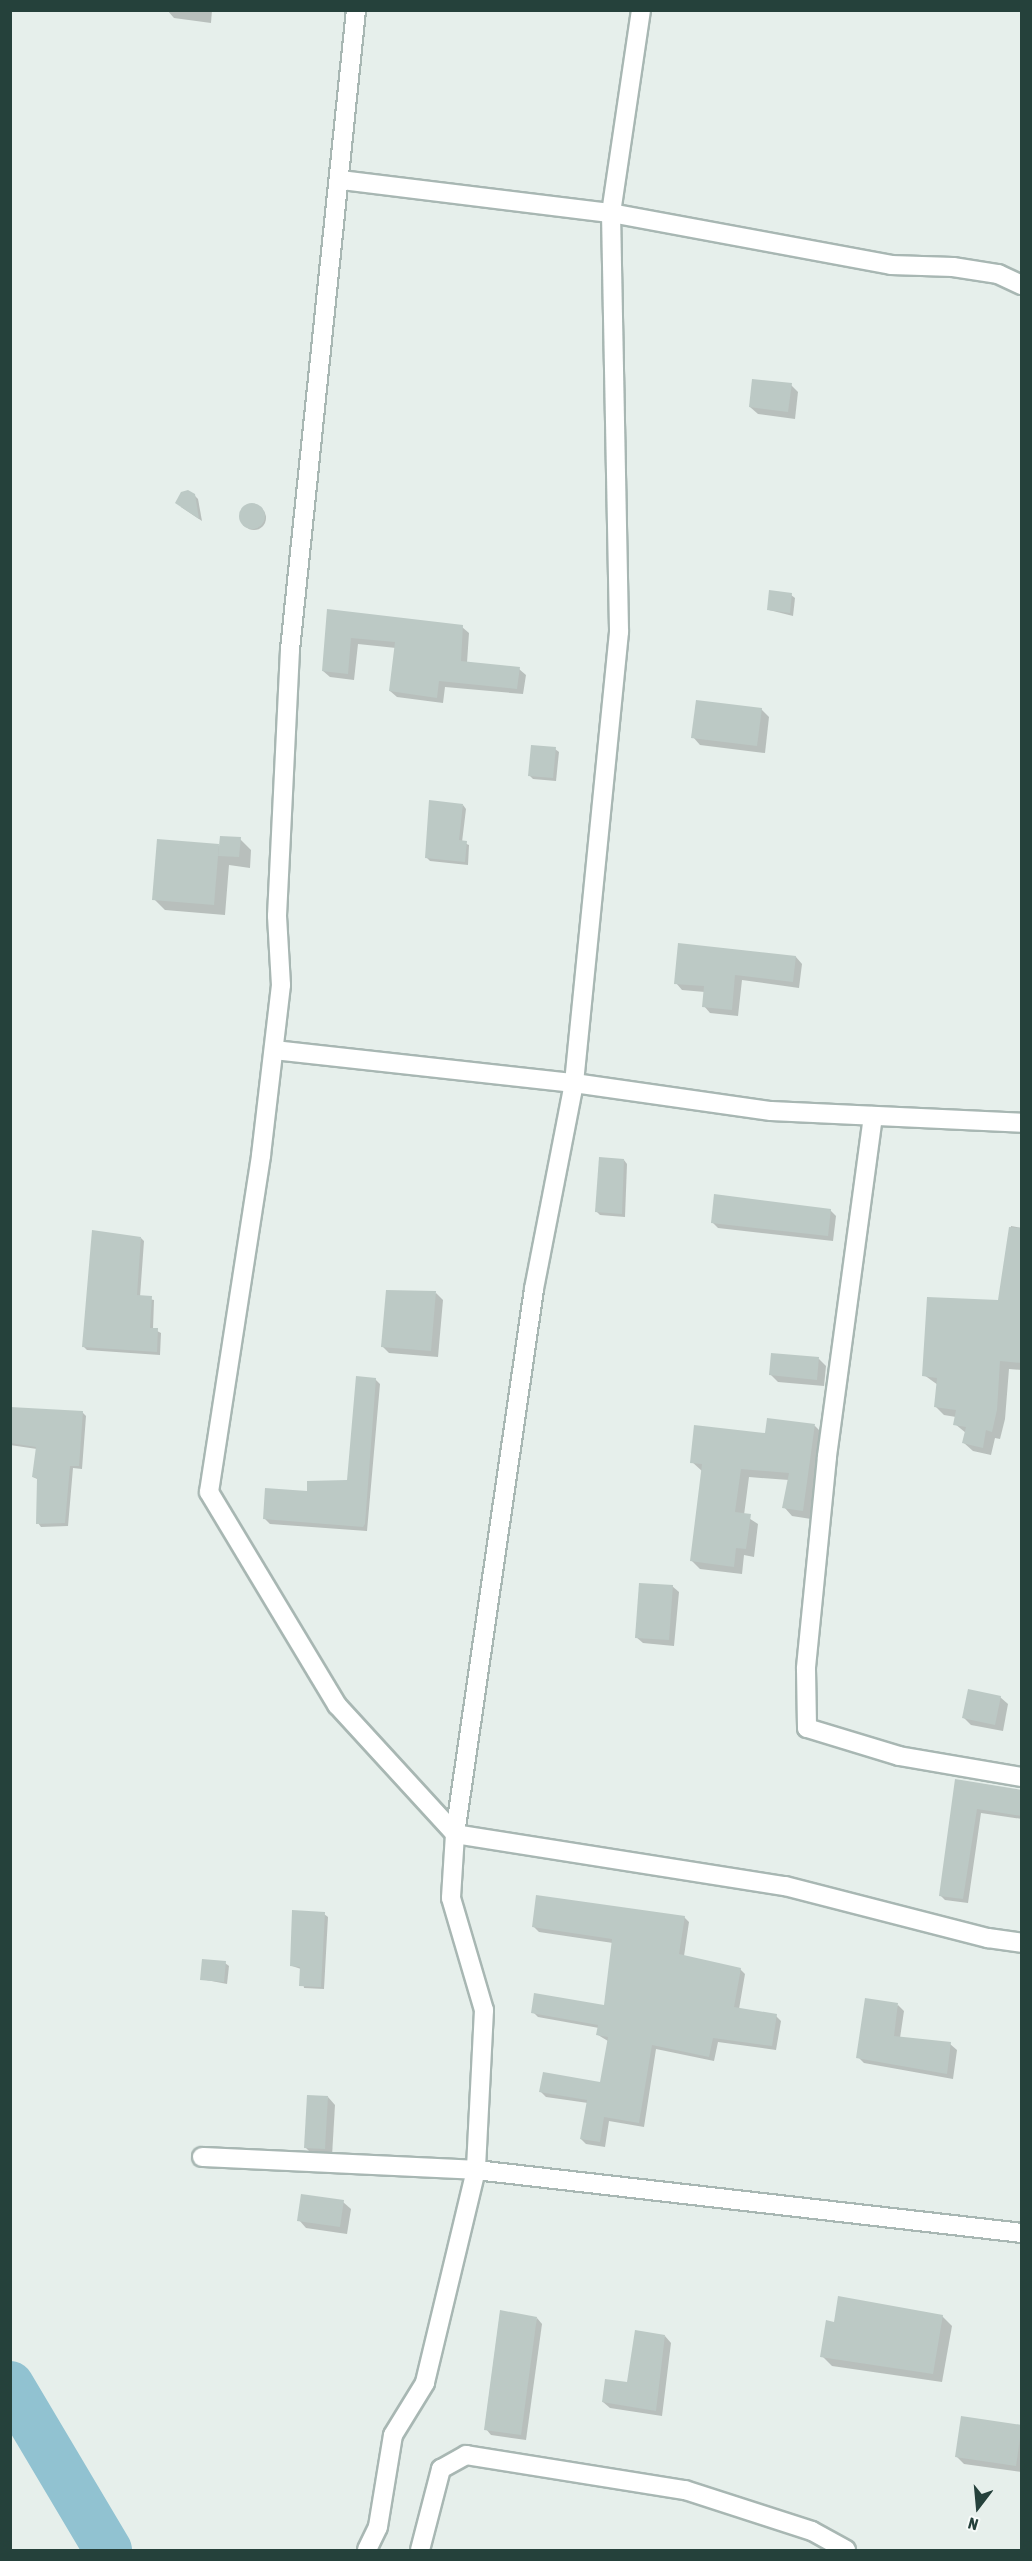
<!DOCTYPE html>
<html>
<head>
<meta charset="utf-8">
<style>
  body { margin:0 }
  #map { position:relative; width:1032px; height:2561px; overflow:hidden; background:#e6efeb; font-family:"Asap Condensed",sans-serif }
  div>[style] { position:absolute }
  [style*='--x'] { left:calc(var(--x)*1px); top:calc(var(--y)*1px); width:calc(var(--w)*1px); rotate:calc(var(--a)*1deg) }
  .shadow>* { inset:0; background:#0003 }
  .round { border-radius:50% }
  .river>* { height:48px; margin:-24px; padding:0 24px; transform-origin:24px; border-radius:24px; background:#91c2d1 }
  .building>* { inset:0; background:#bcc9c5 }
  .roads { filter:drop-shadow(2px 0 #a8b7b3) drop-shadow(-2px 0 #a8b7b3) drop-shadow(0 2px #a8b7b3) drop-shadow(0 -2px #a8b7b3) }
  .minor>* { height:18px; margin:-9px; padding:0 9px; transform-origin:9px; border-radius:9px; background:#fff }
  span { translate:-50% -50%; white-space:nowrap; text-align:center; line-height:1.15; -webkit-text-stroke:4.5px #f7fbf9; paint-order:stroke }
  .frame { position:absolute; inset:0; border:12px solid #25413b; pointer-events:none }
  .north { position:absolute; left:948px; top:2477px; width:60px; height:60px; -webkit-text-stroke:4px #f7fbf9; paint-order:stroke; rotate:196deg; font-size:16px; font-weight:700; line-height:24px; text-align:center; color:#25413b }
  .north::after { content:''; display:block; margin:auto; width:21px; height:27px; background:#25413b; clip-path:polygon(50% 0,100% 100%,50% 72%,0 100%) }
</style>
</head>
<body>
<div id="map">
  <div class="shadow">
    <i style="clip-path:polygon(167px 10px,212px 10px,211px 23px,174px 18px)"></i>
    <i style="clip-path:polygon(791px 385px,798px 392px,795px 419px,758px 414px,750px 407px)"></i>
    <i style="clip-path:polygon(195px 496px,198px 499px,202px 521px,181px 507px)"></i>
    <i class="round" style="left:242px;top:506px;width:24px;height:24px"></i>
    <i style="clip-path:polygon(791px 595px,795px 598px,793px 616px,769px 610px)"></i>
    <i style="clip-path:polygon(328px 611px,462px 627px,469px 633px,467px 663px,519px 669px,526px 675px,523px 694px,445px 687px,443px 703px,397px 697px,390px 691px,396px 648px,358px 644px,354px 680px,330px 677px,323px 671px)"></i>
    <i style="clip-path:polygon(761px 709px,769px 717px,765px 753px,700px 745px,693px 737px)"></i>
    <i style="clip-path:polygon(555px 749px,559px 752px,556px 781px,533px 779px,530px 776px)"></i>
    <i style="clip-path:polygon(463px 805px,466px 809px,462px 842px,469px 845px,468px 865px,430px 861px,426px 857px)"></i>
    <i style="clip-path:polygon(240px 839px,251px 850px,250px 868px,229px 865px,225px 915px,165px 910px,154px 899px,218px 846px)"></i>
    <i style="clip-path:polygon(796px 957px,802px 964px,799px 988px,742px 980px,738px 1016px,710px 1013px,704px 1006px,705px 992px,682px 990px,676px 983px)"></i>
    <i style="clip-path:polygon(624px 1160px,627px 1164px,625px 1217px,600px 1215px,597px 1212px)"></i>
    <i style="clip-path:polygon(830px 1210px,836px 1216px,833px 1241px,718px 1228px,712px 1222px)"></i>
    <i style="clip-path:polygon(1011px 1226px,1022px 1228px,1022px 1370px,1009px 1369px,1005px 1419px,1000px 1439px,995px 1438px,991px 1455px,973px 1451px,964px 1443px,966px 1433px,955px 1424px,956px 1417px,944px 1415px,935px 1406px,938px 1385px,924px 1375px,999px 1302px)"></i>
    <i style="clip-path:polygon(141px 1238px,144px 1241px,140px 1297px,154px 1300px,153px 1329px,161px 1333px,160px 1355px,87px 1350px,84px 1347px)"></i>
    <i style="clip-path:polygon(436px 1293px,443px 1300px,438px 1357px,389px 1353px,382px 1346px)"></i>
    <i style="clip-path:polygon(819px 1359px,826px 1366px,824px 1386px,778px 1382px,770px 1374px)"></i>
    <i style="clip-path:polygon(375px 1379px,380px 1384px,367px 1531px,270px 1524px,265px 1519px,309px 1492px,348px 1481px)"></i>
    <i style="clip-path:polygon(82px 1412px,86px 1416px,82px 1469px,73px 1468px,68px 1526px,41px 1527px,38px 1523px,39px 1480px,33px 1477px,37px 1449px,10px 1445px,10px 1415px)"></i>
    <i style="clip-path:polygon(815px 1426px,823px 1434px,811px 1519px,792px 1516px,784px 1507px,789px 1480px,749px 1477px,744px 1515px,758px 1524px,754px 1557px,744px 1555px,742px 1574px,700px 1569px,691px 1560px,702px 1471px,692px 1462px,766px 1435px)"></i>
    <i style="clip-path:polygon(672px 1586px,679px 1592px,674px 1646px,643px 1643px,636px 1637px)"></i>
    <i style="clip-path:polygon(1000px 1697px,1008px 1704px,1003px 1731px,971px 1725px,964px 1718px)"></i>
    <i style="clip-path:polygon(957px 1780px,1022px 1791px,1022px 1819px,981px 1813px,968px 1903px,945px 1900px,940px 1895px)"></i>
    <i style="clip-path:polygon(324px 1914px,328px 1917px,324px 1989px,304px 1988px,301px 1969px,292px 1966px)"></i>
    <i style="clip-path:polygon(684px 1917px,689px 1922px,684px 1956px,740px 1969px,745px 1974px,739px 2009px,776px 2016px,781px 2021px,776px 2050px,718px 2042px,714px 2061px,656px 2049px,644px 2127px,609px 2121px,605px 2147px,586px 2144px,581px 2139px,588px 2103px,546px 2097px,541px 2092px,601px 2084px,608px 2041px,598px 2035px,599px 2028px,538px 2017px,533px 2012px,605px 2006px,613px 1943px,539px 1932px,534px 1927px)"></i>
    <i style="clip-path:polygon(225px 1963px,229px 1966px,227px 1984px,201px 1979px)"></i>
    <i style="clip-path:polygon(898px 2005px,904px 2011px,900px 2038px,950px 2044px,957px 2050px,953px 2079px,864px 2063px,858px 2057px)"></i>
    <i style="clip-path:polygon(328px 2097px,335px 2105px,332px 2156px,313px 2155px,305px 2147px)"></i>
    <i style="clip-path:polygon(343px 2202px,351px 2209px,347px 2234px,306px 2228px,299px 2220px)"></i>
    <i style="clip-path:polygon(942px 2316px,952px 2326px,942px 2382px,832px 2366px,822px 2356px)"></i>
    <i style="clip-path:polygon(537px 2318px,542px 2324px,526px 2440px,491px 2435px,486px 2429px)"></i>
    <i style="clip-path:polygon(665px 2336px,671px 2343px,662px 2416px,610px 2408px,603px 2402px,628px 2384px)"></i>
    <i style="clip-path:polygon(1022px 2427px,1022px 2472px,964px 2464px,956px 2456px)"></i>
  </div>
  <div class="river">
    <i style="--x:10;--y:2385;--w:192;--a:59.3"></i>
  </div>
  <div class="building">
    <i style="clip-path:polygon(752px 379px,792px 383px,788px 412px,749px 407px)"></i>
    <i style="clip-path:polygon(188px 490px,195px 494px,199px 519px,175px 503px,181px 492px)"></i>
    <i class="round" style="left:239px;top:503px;width:26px;height:26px"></i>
    <i style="clip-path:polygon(769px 590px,792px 593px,790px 613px,767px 610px)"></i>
    <i style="clip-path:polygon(327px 609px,463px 625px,461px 661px,520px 667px,517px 689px,439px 681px,437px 698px,389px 691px,395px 642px,351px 638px,348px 674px,322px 671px)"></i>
    <i style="clip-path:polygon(696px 700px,762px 708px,757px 746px,691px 738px)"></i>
    <i style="clip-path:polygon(531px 745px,556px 747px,553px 778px,528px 776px)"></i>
    <i style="clip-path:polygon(429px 800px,463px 804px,459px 840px,467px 841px,465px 862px,425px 858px)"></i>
    <i style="clip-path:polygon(220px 836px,241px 837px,239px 857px,218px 856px)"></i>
    <i style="clip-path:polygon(157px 839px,219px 844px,214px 905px,152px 900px)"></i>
    <i style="clip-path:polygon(678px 943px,796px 956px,793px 982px,735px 975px,732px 1010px,702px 1007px,704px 986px,674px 984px)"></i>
    <i style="clip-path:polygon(599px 1157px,624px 1159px,622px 1214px,595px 1212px)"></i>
    <i style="clip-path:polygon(714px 1194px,831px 1209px,828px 1236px,711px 1223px)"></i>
    <i style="clip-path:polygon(1009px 1227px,1022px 1228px,1022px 1363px,1000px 1361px,997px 1410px,992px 1432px,986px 1430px,983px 1448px,962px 1443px,966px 1427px,953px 1425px,956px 1410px,934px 1407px,937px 1378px,922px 1376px,927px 1297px,998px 1300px)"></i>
    <i style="clip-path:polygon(92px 1230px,141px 1237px,137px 1295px,152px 1296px,150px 1328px,158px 1328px,157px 1352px,82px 1347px)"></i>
    <i style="clip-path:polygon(386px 1290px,436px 1291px,431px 1351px,381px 1347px)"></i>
    <i style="clip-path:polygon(771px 1353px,819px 1357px,817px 1380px,769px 1375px)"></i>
    <i style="clip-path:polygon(356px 1376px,376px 1378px,365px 1524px,363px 1527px,263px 1519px,265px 1488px,307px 1491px,307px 1481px,347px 1480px)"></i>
    <i style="clip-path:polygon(10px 1407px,83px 1411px,79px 1466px,70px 1466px,65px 1523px,36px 1524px,37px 1478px,32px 1477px,36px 1447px,10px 1443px)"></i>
    <i style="clip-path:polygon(767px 1418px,815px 1424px,803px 1511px,782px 1508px,789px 1473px,741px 1469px,735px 1512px,751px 1514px,746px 1549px,736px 1548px,734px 1567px,690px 1561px,702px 1464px,690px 1463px,694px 1425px,765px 1433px)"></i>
    <i style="clip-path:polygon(639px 1583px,673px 1585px,669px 1640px,635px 1638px)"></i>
    <i style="clip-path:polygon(968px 1689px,1001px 1696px,995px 1725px,962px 1718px)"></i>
    <i style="clip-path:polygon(955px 1779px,1022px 1790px,1022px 1816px,977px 1809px,963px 1899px,939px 1896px)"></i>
    <i style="clip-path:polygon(536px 1895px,685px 1916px,679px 1954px,741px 1968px,734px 2007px,777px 2014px,772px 2046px,713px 2038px,709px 2057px,652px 2045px,639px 2123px,604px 2117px,600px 2142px,580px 2139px,587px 2100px,539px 2092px,543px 2072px,600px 2082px,608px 2037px,596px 2035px,598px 2025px,531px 2013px,534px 1993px,604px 2005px,612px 1939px,532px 1927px)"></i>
    <i style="clip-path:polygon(292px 1910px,325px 1912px,321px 1987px,299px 1986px,300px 1967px,290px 1966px)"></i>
    <i style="clip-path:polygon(202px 1959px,226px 1961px,224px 1982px,200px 1980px)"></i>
    <i style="clip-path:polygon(865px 1998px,898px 2003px,894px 2036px,951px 2042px,947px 2074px,856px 2058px)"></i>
    <i style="clip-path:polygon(307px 2095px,328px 2096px,325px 2149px,304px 2148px)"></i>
    <i style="clip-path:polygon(301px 2194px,344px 2200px,340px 2227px,297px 2221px)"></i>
    <i style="clip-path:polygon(838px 2296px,943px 2315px,933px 2374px,820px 2357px,826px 2320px,834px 2322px)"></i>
    <i style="clip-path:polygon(500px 2310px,537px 2317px,521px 2435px,484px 2430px)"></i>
    <i style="clip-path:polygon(635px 2330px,665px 2335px,656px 2411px,602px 2402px,605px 2379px,627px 2382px)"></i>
    <i style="clip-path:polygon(961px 2416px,1022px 2425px,1016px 2466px,955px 2457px)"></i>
  </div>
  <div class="roads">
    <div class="minor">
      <i style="--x:356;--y:10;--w:643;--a:95.89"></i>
      <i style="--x:290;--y:650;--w:266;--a:92.8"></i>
      <i style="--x:277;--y:916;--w:69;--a:86.7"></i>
      <i style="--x:281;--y:985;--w:172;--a:96.7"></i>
      <i style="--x:261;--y:1156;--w:340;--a:98.8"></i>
      <i style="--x:209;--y:1492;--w:249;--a:59"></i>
      <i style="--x:337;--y:1705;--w:175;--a:47.5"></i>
      <i style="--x:455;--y:1834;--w:64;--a:93.6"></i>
      <i style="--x:451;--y:1898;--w:117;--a:73.6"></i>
      <i style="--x:484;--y:2010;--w:160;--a:92.9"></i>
      <i style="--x:476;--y:2170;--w:219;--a:103.5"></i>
      <i style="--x:425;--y:2383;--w:61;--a:121.6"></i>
      <i style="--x:393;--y:2435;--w:93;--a:99.3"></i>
      <i style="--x:378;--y:2527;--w:25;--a:116"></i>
      <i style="--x:641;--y:10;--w:205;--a:98.4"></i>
      <i style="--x:611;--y:213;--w:419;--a:88.9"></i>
      <i style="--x:619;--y:632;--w:453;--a:95.7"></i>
      <i style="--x:574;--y:1083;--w:210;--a:101"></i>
      <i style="--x:534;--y:1289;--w:551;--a:98.25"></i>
      <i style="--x:455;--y:1834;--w:334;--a:9"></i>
      <i style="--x:785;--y:1886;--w:210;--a:14.4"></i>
      <i style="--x:988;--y:1938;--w:34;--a:8"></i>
      <i style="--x:341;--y:180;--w:272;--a:7"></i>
      <i style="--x:611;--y:213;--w:285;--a:10.5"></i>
      <i style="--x:891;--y:265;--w:62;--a:1.8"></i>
      <i style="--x:953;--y:267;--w:46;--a:8.8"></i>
      <i style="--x:998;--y:274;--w:26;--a:25"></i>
      <i style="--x:274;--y:1050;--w:302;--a:6.3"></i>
      <i style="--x:574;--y:1083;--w:199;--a:8.1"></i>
      <i style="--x:771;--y:1111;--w:251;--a:2.7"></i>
      <i style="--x:873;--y:1116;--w:344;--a:97.7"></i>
      <i style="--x:827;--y:1457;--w:213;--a:95.7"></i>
      <i style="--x:806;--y:1669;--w:59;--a:89"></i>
      <i style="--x:807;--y:1728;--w:96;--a:16.9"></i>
      <i style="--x:899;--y:1756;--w:125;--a:9.7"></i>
      <i style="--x:202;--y:2157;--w:274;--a:2.7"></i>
      <i style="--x:476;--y:2170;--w:550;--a:6.58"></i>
      <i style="--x:420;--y:2550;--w:84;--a:-75.5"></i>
      <i style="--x:441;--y:2469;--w:29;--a:-29"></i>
      <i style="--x:466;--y:2455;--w:222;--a:9.1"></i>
      <i style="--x:685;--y:2490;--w:133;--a:17.9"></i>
      <i style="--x:812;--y:2531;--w:39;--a:29"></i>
    </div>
  </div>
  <div class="frame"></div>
  <div class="north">N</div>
</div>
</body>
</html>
